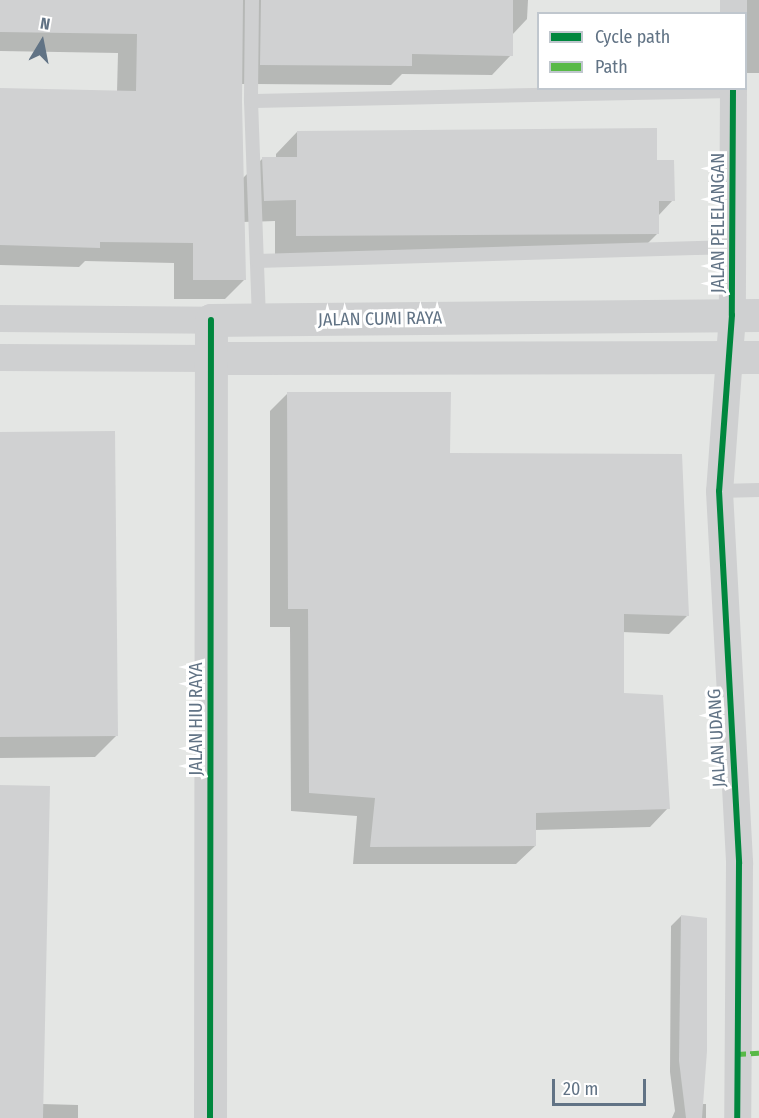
<!DOCTYPE html>
<html>
<head>
<meta charset="utf-8">
<style>
  body { margin:0 }
  #map { position:relative; width:759px; height:1118px; overflow:hidden; background:#f4f4f2; font-family:"Fira Sans Condensed",sans-serif }
  div>[style] { position:absolute }
  [style*='--x'] { left:calc(var(--x)*1px); top:calc(var(--y)*1px); width:calc(var(--w)*1px); rotate:calc(var(--a)*1deg) }
  .built>* { inset:0; background:#e4e6e4 }
  .shadow>* { inset:0; background:#0003 }
  .building>* { inset:0; background:#d0d1d2 }
  .service>* { height:14px; margin:-7px; padding:0 7px; transform-origin:7px; border-radius:7px; background:#cfd0d1 }
  .minor>* { height:27px; margin:-13.5px; padding:0 13.5px; transform-origin:13.5px; border-radius:13.5px; background:#cfd0d1 }
  .tertiary>* { height:33px; margin:-16.5px; padding:0 16.5px; transform-origin:16.5px; border-radius:16.5px; background:#cfd0d1 }
  .quiet>* { height:4.5px; margin-top:-2.25px; transform-origin:0; background:repeating-linear-gradient(90deg,#58b947 0 9px,transparent 0 13.5px) }
  .cycleway>* { height:6px; margin:-3px; padding:0 3px; transform-origin:3px; border-radius:3px; background:#00873e }
  span { translate:-50% -50%; white-space:nowrap; text-align:center; line-height:1.15; -webkit-text-stroke:6px #fff; paint-order:stroke }
  .street-label { font-size:18px; color:#617385 }
  .legend { position:absolute; left:537px; top:12px; width:210px; height:78px; box-sizing:border-box; background:#fff; border:2px solid #c0c7ce; margin:0; padding:8px 10px; list-style:none; font-size:18px; color:#617385 }
  .legend li { display:flex; align-items:center; gap:12px; height:30px }
  .legend b { width:30px; border:2px solid #c0c7ce }
  .north { position:absolute; left:12px; top:12px; width:60px; height:60px; -webkit-text-stroke:4px #fff; paint-order:stroke; rotate:10deg; font-size:16px; font-weight:700; line-height:24px; text-align:center; color:#617385 }
  .north::after { content:''; display:block; margin:auto; width:21px; height:27px; background:#617385; clip-path:polygon(50% 0,100% 100%,50% 72%,0 100%) }
  .scale { position:absolute; left:552px; top:1079px; width:94px; height:27px; box-sizing:border-box; border:3px solid #617385; border-top:0; padding-left:8px; font-size:18px; line-height:21px; white-space:nowrap; color:#617385; -webkit-text-stroke:4px #fff; paint-order:stroke }
</style>
</head>
<body>
<div id="map">
  <div class="built">
    <i style="clip-path:polygon(evenodd,0 0,759px 0,759px 1118px,0 1118px,0 0,538px 14px,746px 14px,746px 88px,538px 88px,538px 14px)"></i>
  </div>
  <div class="shadow">
    <i style="clip-path:polygon(0 0,528px 0,527px 19px,512px 35px,511px 55px,492px 75px,402px 74px,391px 85px,241px 84px,242px 179px,263px 158px,276px 158px,276px 154px,297px 132px,655px 161px,673px 200px,658px 216px,658px 233px,636px 255px,275px 257px,275px 221px,243px 222px,245px 279px,225px 299px,174px 299px,174px 263px,85px 261px,79px 267px,0 265px,0 89px,117px 92px,118px 53px,0 51px)"></i>
    <i style="clip-path:polygon(742px 0,759px 0,759px 73px,746px 73px,746px 14px)"></i>
    <i style="clip-path:polygon(288px 393px,449px 455px,687px 616px,669px 634px,622px 632px,623px 695px,668px 808px,650px 827px,535px 830px,535px 846px,516px 864px,353px 864px,357px 816px,291px 811px,290px 627px,270px 627px,270px 411px)"></i>
    <i style="clip-path:polygon(0 433px,116px 736px,95px 757px,0 758px)"></i>
    <i style="clip-path:polygon(0 786px,42px 1104px,78px 1105px,78px 1118px,0 1118px)"></i>
    <i style="clip-path:polygon(681px 916px,702px 1104px,706px 1104px,706px 1118px,672px 1118px,675px 1111px,670px 1072px,671px 926px)"></i>
  </div>
  <div class="building">
    <i style="clip-path:polygon(0 0,243px 0,242px 101px,246px 280px,193px 280px,193px 243px,100px 242px,100px 248px,0 245px,0 88px,136px 91px,137px 34px,0 32px)"></i>
    <i style="clip-path:polygon(261px 0,513px 0,513px 56px,412px 54px,412px 66px,260px 65px)"></i>
    <i style="clip-path:polygon(657px 128px,657px 160px,674px 160px,675px 201px,659px 201px,659px 234px,296px 236px,296px 200px,264px 201px,262px 157px,297px 157px,297px 131px)"></i>
    <i style="clip-path:polygon(287px 392px,451px 392px,450px 453px,682px 454px,689px 616px,624px 614px,624px 693px,663px 695px,670px 809px,536px 813px,536px 846px,370px 847px,375px 798px,309px 793px,308px 609px,288px 609px)"></i>
    <i style="clip-path:polygon(115px 431px,118px 736px,0 737px,0 432px)"></i>
    <i style="clip-path:polygon(0 785px,50px 786px,43px 1118px,0 1118px)"></i>
    <i style="clip-path:polygon(681px 915px,707px 918px,707px 1051px,702px 1118px,686px 1118px,679px 1061px)"></i>
  </div>
  <div class="service">
    <i style="--x:252;--y:0;--w:101;--a:90.6"></i>
    <i style="--x:251;--y:101;--w:219;--a:87.9"></i>
    <i style="--x:251;--y:101;--w:482;--a:-1.2"></i>
    <i style="--x:257;--y:261;--w:476;--a:-1.7"></i>
    <i style="--x:719;--y:491;--w:40;--a:-1.4"></i>
  </div>
  <div class="minor">
    <i style="--x:733;--y:14;--w:14;--a:-90"></i>
    <i style="--x:733;--y:88;--w:227;--a:90.3"></i>
    <i style="--x:732;--y:315;--w:176;--a:94.2"></i>
    <i style="--x:719;--y:491;--w:373;--a:86.9"></i>
    <i style="--x:739;--y:863;--w:255;--a:90.4"></i>
    <i style="--x:0;--y:318;--w:211;--a:0.5"></i>
    <i style="--x:0;--y:357;--w:211;--a:0.3"></i>
  </div>
  <div class="tertiary">
    <i style="--x:211;--y:358;--w:548;--a:-0.1"></i>
    <i style="--x:210;--y:1118;--w:798;--a:-89.93"></i>
    <i style="--x:211;--y:320;--w:548;--a:-0.52"></i>
  </div>
  <div class="quiet">
    <i style="--x:737;--y:1054;--w:22;--a:-3"></i>
  </div>
  <div class="cycleway">
    <i style="--x:733;--y:88;--w:227;--a:90.3"></i>
    <i style="--x:732;--y:315;--w:176;--a:94.2"></i>
    <i style="--x:719;--y:491;--w:373;--a:86.9"></i>
    <i style="--x:739;--y:863;--w:255;--a:90.4"></i>
    <i style="--x:210;--y:1118;--w:798;--a:-89.93"></i>
  </div>
  <div class="street-label">
    <span style="left:718px;top:223px;rotate:-90deg">JALAN PELELANGAN</span>
    <span style="left:380px;top:319px;rotate:-1deg">JALAN CUMI RAYA</span>
    <span style="left:196px;top:719px;rotate:-90deg">JALAN HIU RAYA</span>
    <span style="left:717px;top:738px;rotate:-93deg">JALAN UDANG</span>
  </div>
  <ul class="legend">
  <li><b style="height:8px;background:#00873e"></b>Cycle path</li>
  <li><b style="height:8px;background:#58b947"></b>Path</li>
  </ul>
  <div class="north">N</div>
  <div class="scale">20 m</div>
</div>
</body>
</html>
